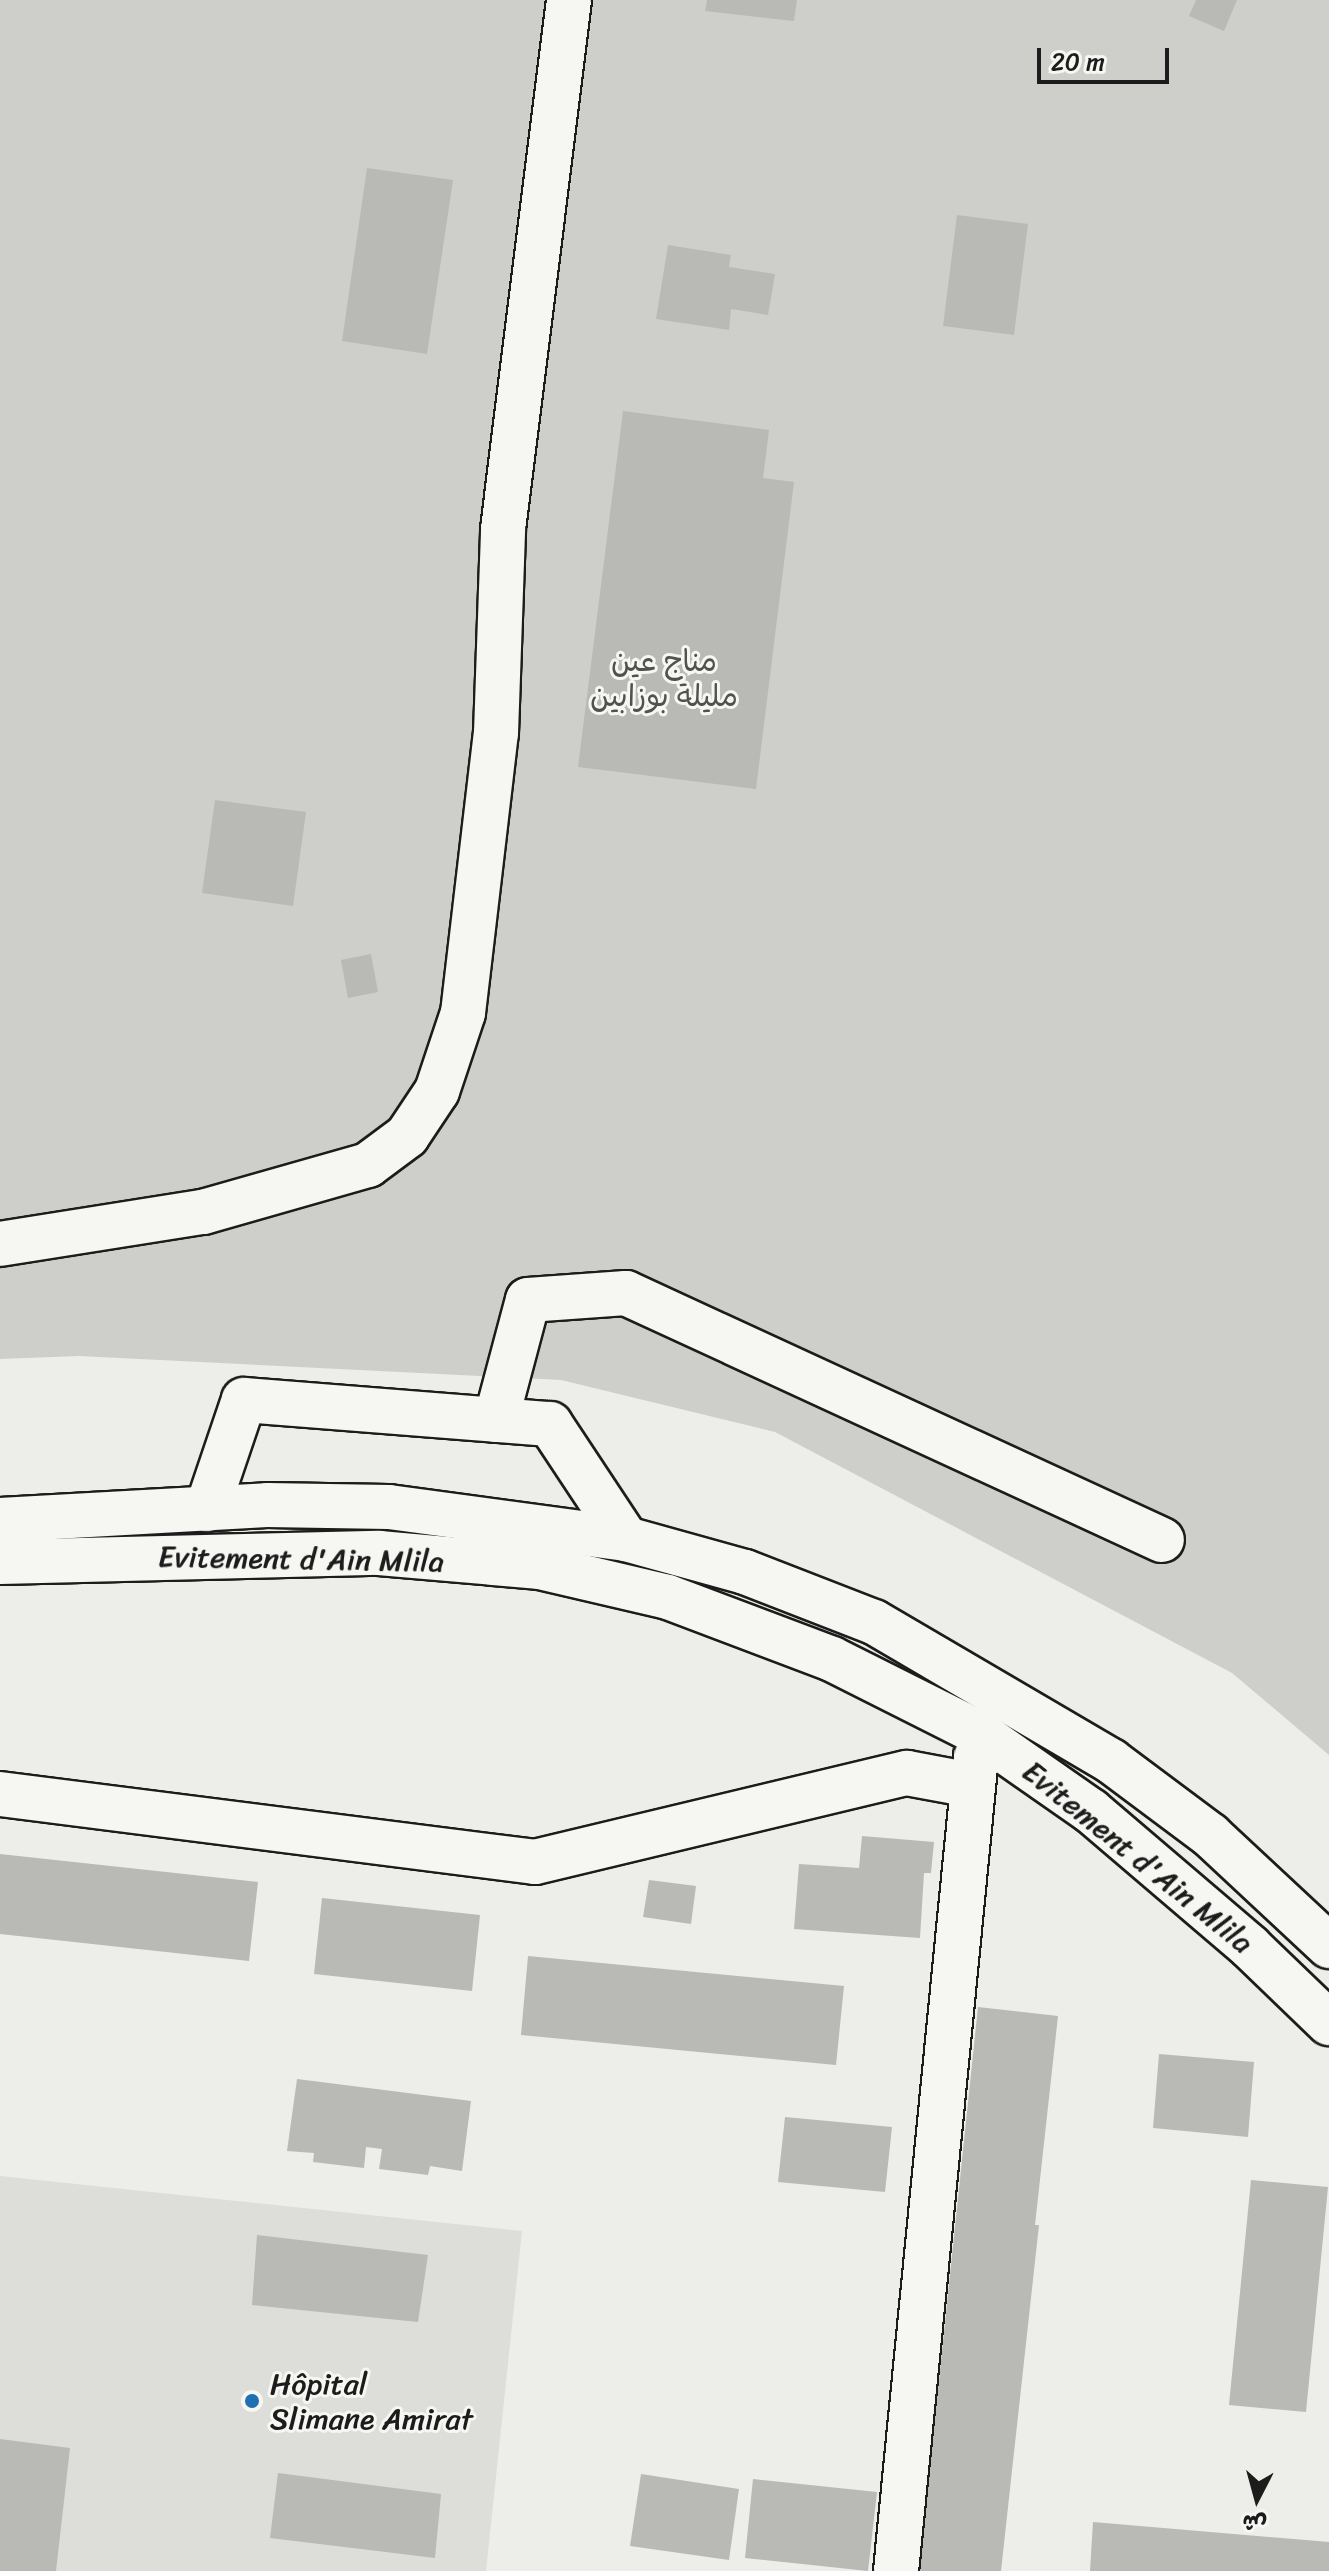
<!DOCTYPE html>
<html>
<head>
<meta charset="utf-8">
<style>
  body { margin:0 }
  #map { position:relative; width:1329px; height:2571px; overflow:hidden; background:#edede9; font-family:Sriracha,"Playpen Sans Arabic",sans-serif }
  div>[style] { position:absolute }
  [style*='--x'] { left:calc(var(--x)*1px); top:calc(var(--y)*1px); width:calc(var(--w)*1px); rotate:calc(var(--a)*1deg) }
  .built>* { inset:0; background:#ddddda }
  .green>* { inset:0; background:#cececb }
  .building>* { inset:0; background:#b9b9b6 }
  .roads { filter:drop-shadow(2px 0 #1c1c1c) drop-shadow(-2px 0 #1c1c1c) drop-shadow(0 2px #1c1c1c) drop-shadow(0 -2px #1c1c1c) }
  .minor>* { height:44px; margin:-22px; padding:0 22px; transform-origin:22px; border-radius:22px; background:#f6f6f2 }
  .highway>* { height:44px; margin:-22px; padding:0 22px; transform-origin:22px; border-radius:22px; background:#f6f6f2 }
  .dots>* { width:22px; height:22px; translate:-50% -50%; box-sizing:border-box; border:4px solid #f6f6f2; border-radius:50% }
  span { translate:-50% -50%; white-space:nowrap; text-align:center; line-height:1.15; -webkit-text-stroke:6px #f6f6f2; paint-order:stroke }
  .park-label { font-size:30px; color:#515151 }
  .street-label { font-size:30px; color:#1c1c1c }
  .poi-label { font-size:30px; color:#1c1c1c }
  .left { translate:0 -50%; text-align:left }
  .north { position:absolute; left:1217px; top:2459px; width:80px; height:80px; -webkit-text-stroke:6px #f6f6f2; paint-order:stroke; rotate:186deg; font-size:22px; font-weight:700; line-height:32px; text-align:center; color:#1c1c1c }
  .north::after { content:''; display:block; margin:auto; width:28px; height:36px; background:#1c1c1c; clip-path:polygon(50% 0,100% 100%,50% 72%,0 100%) }
  .scale { position:absolute; left:1037px; top:48px; width:132px; height:36px; box-sizing:border-box; border:4px solid #1c1c1c; border-top:0; padding-left:10px; font-size:24px; line-height:28px; white-space:nowrap; color:#1c1c1c; -webkit-text-stroke:6px #f6f6f2; paint-order:stroke }
</style>
</head>
<body>
<div id="map">
  <div class="built">
    <i style="clip-path:polygon(0 2176px,522px 2231px,486px 2571px,0 2571px)"></i>
  </div>
  <div class="green">
    <i style="clip-path:polygon(0 0,1329px 0,1329px 1755px,1232px 1673px,775px 1432px,561px 1380px,79px 1356px,0 1359px)"></i>
  </div>
  <div class="building">
    <i style="clip-path:polygon(707px 0,797px 0,794px 21px,705px 11px)"></i>
    <i style="clip-path:polygon(1196px 0,1237px 0,1224px 31px,1189px 16px)"></i>
    <i style="clip-path:polygon(367px 168px,453px 180px,427px 354px,342px 341px)"></i>
    <i style="clip-path:polygon(957px 215px,1028px 224px,1014px 335px,943px 326px)"></i>
    <i style="clip-path:polygon(668px 245px,731px 255px,729px 267px,775px 274px,768px 315px,731px 309px,729px 330px,656px 319px)"></i>
    <i style="clip-path:polygon(623px 411px,769px 430px,763px 478px,794px 482px,756px 789px,578px 767px)"></i>
    <i style="clip-path:polygon(215px 800px,306px 812px,293px 906px,202px 893px)"></i>
    <i style="clip-path:polygon(371px 954px,378px 992px,348px 998px,341px 960px)"></i>
    <i style="clip-path:polygon(862px 1836px,934px 1842px,931px 1873px,924px 1873px,920px 1938px,794px 1929px,799px 1864px,859px 1868px)"></i>
    <i style="clip-path:polygon(0 1854px,258px 1882px,249px 1961px,0 1934px)"></i>
    <i style="clip-path:polygon(649px 1880px,696px 1886px,691px 1924px,643px 1917px)"></i>
    <i style="clip-path:polygon(322px 1898px,480px 1915px,472px 1991px,314px 1974px)"></i>
    <i style="clip-path:polygon(528px 1956px,844px 1986px,836px 2065px,521px 2035px)"></i>
    <i style="clip-path:polygon(978px 2007px,1058px 2016px,1035px 2225px,1039px 2225px,1001px 2571px,919px 2571px)"></i>
    <i style="clip-path:polygon(1159px 2054px,1254px 2062px,1248px 2137px,1153px 2128px)"></i>
    <i style="clip-path:polygon(297px 2079px,471px 2101px,462px 2171px,430px 2166px,428px 2175px,379px 2169px,382px 2149px,366px 2147px,364px 2168px,313px 2162px,314px 2153px,287px 2151px)"></i>
    <i style="clip-path:polygon(785px 2117px,892px 2127px,885px 2192px,778px 2182px)"></i>
    <i style="clip-path:polygon(1251px 2180px,1328px 2187px,1306px 2412px,1229px 2405px)"></i>
    <i style="clip-path:polygon(257px 2235px,428px 2255px,418px 2322px,252px 2305px)"></i>
    <i style="clip-path:polygon(0 2439px,70px 2448px,56px 2571px,0 2571px)"></i>
    <i style="clip-path:polygon(278px 2473px,441px 2494px,435px 2558px,270px 2538px)"></i>
    <i style="clip-path:polygon(641px 2474px,739px 2489px,729px 2560px,630px 2546px)"></i>
    <i style="clip-path:polygon(753px 2479px,877px 2492px,868px 2571px,745px 2558px)"></i>
    <i style="clip-path:polygon(1093px 2522px,1329px 2542px,1329px 2571px,1090px 2571px)"></i>
  </div>
  <div class="roads">
    <div class="minor">
      <i style="--x:0;--y:1244;--w:206;--a:-9"></i>
      <i style="--x:203;--y:1212;--w:172;--a:-15.9"></i>
      <i style="--x:368;--y:1165;--w:49;--a:-36.6"></i>
      <i style="--x:407;--y:1136;--w:54;--a:-56.3"></i>
      <i style="--x:437;--y:1091;--w:82;--a:-71.6"></i>
      <i style="--x:463;--y:1013;--w:282;--a:-83.3"></i>
      <i style="--x:496;--y:733;--w:204;--a:-88"></i>
      <i style="--x:503;--y:529;--w:533;--a:-82.89"></i>
      <i style="--x:496;--y:1420;--w:124;--a:-75.1"></i>
      <i style="--x:528;--y:1300;--w:98;--a:-4.1"></i>
      <i style="--x:626;--y:1293;--w:590;--a:24.74"></i>
      <i style="--x:207;--y:1509;--w:115;--a:-71.3"></i>
      <i style="--x:244;--y:1400;--w:307;--a:4.5"></i>
      <i style="--x:550;--y:1424;--w:138;--a:56.5"></i>
      <i style="--x:0;--y:1794;--w:539;--a:7.24"></i>
      <i style="--x:535;--y:1862;--w:382;--a:-13.5"></i>
      <i style="--x:907;--y:1773;--w:66;--a:10.5"></i>
      <i style="--x:896;--y:2571;--w:818;--a:-84.39"></i>
    </div>
    <div class="highway">
      <i style="--x:0;--y:1520;--w:267;--a:-3.2"></i>
      <i style="--x:267;--y:1505;--w:122;--a:0.9"></i>
      <i style="--x:389;--y:1507;--w:239;--a:7.7"></i>
      <i style="--x:626;--y:1539;--w:123;--a:15.5"></i>
      <i style="--x:745;--y:1572;--w:138;--a:21.2"></i>
      <i style="--x:874;--y:1622;--w:275;--a:30.4"></i>
      <i style="--x:1111;--y:1761;--w:124;--a:36.8"></i>
      <i style="--x:1210;--y:1835;--w:163;--a:43"></i>
      <i style="--x:0;--y:1562;--w:379;--a:-1.4"></i>
      <i style="--x:379;--y:1553;--w:162;--a:5"></i>
      <i style="--x:540;--y:1567;--w:131;--a:13.2"></i>
      <i style="--x:668;--y:1597;--w:175;--a:20.7"></i>
      <i style="--x:832;--y:1659;--w:165;--a:26.7"></i>
      <i style="--x:979;--y:1733;--w:136;--a:34.9"></i>
      <i style="--x:1091;--y:1811;--w:209;--a:40.5"></i>
      <i style="--x:1250;--y:1947;--w:110;--a:43.9"></i>
    </div>
  </div>
  <div class="dots">
    <i style="left:252px;top:2401px;background:#1f6fb2"></i>
  </div>
  <div class="park-label">
    <span style="left:664px;top:678px">مناج عين<br>مليلة بوزابين</span>
  </div>
  <div class="street-label">
    <span style="left:301px;top:1559px;rotate:1deg">Evitement d'Ain Mlila</span>
    <span style="left:1138px;top:1857px;rotate:39deg">Evitement d'Ain Mlila</span>
  </div>
  <div class="poi-label">
    <span class="left" style="left:270px;top:2401px">Hôpital<br>Slimane Amirat</span>
  </div>
  <div class="north">ش</div>
  <div class="scale">20 m</div>
</div>
</body>
</html>
